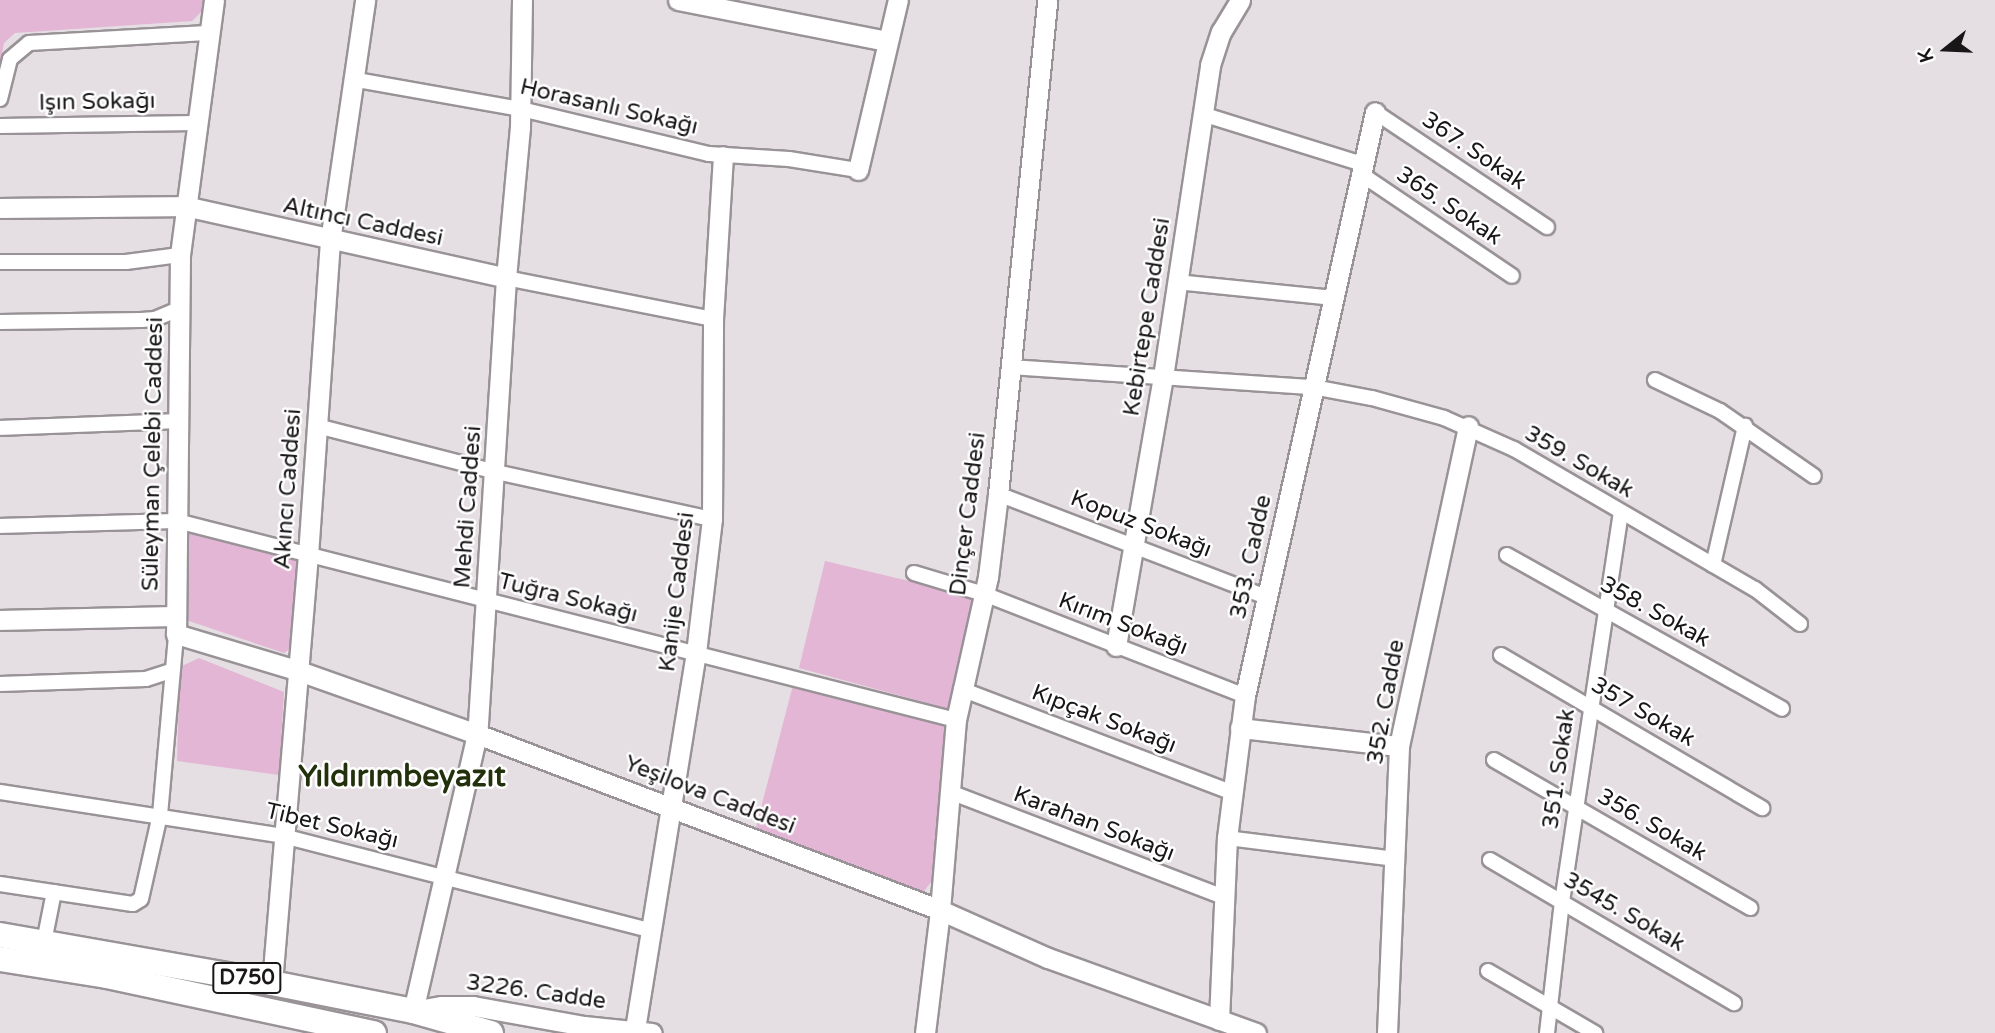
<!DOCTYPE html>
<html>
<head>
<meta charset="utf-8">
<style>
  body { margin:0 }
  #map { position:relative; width:1995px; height:1033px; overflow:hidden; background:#e5dee3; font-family:"Varela Round",sans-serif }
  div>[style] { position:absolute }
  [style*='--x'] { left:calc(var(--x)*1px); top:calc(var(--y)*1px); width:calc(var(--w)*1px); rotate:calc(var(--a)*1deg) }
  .green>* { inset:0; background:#e2b6d4 }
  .roads { filter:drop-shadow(2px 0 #999397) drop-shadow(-2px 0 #999397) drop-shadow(0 2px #999397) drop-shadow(0 -2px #999397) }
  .street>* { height:14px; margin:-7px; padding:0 7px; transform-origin:7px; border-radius:7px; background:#fff }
  .secondary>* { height:19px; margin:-9.5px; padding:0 9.5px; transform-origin:9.5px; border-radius:9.5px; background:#fff }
  .highway>* { height:24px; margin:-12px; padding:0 12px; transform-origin:12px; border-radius:12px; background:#fff }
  span { translate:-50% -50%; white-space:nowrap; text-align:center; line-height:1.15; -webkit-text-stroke:5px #fff; paint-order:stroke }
  .shield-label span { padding:2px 5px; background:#fff; border:2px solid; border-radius:5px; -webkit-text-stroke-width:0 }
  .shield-label { font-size:21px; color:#181617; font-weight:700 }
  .street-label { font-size:23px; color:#181617 }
  .district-label { font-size:30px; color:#22300c; font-weight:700 }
  .north { position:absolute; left:1911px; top:14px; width:70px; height:70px; -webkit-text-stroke:5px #fff; paint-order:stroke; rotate:252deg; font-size:19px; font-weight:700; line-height:28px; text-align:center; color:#181617 }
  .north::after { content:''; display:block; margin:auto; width:24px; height:32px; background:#181617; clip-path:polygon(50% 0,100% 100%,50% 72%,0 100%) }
</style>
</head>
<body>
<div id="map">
  <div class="green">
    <i style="clip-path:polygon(0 0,205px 0,202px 11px,192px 21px,15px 33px,4px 43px,0 64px)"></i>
    <i style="clip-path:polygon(188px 531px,300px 560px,291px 648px,284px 653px,186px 620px)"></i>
    <i style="clip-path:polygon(825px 561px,976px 597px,949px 709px,799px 668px)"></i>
    <i style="clip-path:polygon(199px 658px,284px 692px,279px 775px,177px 761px,180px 667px)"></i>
    <i style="clip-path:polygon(793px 685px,949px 725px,932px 881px,924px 891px,918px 892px,755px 831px)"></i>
  </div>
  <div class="roads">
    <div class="street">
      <i style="--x:352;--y:79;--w:172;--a:10.1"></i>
      <i style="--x:521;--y:109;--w:193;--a:13.5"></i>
      <i style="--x:709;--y:154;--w:80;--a:3.6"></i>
      <i style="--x:789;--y:159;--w:70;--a:9.1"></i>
      <i style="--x:0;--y:99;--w:41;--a:-76"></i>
      <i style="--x:10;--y:59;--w:25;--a:-40"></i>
      <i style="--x:29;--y:43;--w:178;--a:-3.2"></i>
      <i style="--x:1375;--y:112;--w:207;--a:33.8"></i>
      <i style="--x:1202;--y:114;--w:169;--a:17.3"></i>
      <i style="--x:0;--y:126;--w:195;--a:-0.9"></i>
      <i style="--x:1361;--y:174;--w:182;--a:34"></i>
      <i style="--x:0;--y:262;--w:126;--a:0"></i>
      <i style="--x:126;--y:262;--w:54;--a:-7.4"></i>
      <i style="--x:506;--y:278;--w:211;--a:11.2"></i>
      <i style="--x:1176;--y:282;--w:159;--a:5.8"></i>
      <i style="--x:0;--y:322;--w:141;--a:-0.8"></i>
      <i style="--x:141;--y:320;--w:14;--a:-4"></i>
      <i style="--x:155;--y:319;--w:26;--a:-23"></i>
      <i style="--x:1010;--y:367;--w:304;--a:3.8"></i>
      <i style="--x:1313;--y:387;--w:60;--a:10.6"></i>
      <i style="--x:1372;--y:398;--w:75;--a:15.5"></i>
      <i style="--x:1444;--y:418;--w:77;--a:23.9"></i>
      <i style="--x:1514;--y:449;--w:279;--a:30.2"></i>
      <i style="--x:1755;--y:589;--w:57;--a:37.9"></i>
      <i style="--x:1655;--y:380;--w:72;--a:25.5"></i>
      <i style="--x:1720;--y:411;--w:114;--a:34.7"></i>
      <i style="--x:317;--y:426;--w:185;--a:14.4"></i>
      <i style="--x:496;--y:472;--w:221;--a:12.3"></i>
      <i style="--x:0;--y:428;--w:179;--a:-2.2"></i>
      <i style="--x:998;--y:494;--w:288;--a:21"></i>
      <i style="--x:0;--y:526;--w:177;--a:-1.6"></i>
      <i style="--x:177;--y:521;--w:804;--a:14.33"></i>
      <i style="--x:1507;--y:555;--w:315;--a:29.2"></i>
      <i style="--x:1713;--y:565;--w:143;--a:-77"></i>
      <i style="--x:914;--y:573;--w:73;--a:16.7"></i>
      <i style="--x:984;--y:594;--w:280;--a:21.3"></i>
      <i style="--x:1501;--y:655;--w:303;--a:30.4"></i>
      <i style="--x:0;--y:684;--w:146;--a:-2"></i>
      <i style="--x:146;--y:679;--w:28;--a:-18"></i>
      <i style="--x:961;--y:689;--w:289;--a:20.9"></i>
      <i style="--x:1494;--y:760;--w:296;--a:30"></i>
      <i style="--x:0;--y:792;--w:286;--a:8.8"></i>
      <i style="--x:283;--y:836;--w:378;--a:14.4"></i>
      <i style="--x:950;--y:792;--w:292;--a:21"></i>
      <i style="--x:1227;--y:838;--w:169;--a:7.1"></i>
      <i style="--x:1490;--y:860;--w:283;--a:30.4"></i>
      <i style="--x:0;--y:884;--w:134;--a:8.6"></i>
      <i style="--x:133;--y:904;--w:9;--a:-32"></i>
      <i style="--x:141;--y:899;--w:86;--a:-77.3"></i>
      <i style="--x:160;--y:815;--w:182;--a:-84.9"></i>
      <i style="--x:44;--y:942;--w:51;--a:-78.7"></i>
      <i style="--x:1488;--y:971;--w:124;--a:30.1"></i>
      <i style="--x:1547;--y:1033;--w:132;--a:-83.5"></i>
      <i style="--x:1562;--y:902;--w:393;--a:-81.4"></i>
    </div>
    <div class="secondary">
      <i style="--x:214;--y:0;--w:257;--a:97.6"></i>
      <i style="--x:180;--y:255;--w:379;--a:90.6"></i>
      <i style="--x:176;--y:634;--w:125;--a:16.7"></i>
      <i style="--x:296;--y:670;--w:192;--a:19.5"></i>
      <i style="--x:477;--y:734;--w:495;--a:20.8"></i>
      <i style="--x:940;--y:910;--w:118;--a:24"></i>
      <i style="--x:1048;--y:958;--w:221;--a:19.8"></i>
      <i style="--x:522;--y:0;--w:127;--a:90.9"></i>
      <i style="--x:520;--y:127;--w:152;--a:95.3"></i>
      <i style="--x:506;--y:278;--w:457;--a:93.6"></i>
      <i style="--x:477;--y:734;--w:284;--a:103"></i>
      <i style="--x:413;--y:1011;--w:29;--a:-10"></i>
      <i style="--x:442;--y:1006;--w:31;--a:0"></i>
      <i style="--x:473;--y:1006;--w:113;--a:10.2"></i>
      <i style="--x:584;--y:1026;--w:68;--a:5.9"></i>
      <i style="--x:678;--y:0;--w:213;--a:11.1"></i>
      <i style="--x:858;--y:170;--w:175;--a:-76.8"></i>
      <i style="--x:0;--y:208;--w:185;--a:-0.6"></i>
      <i style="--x:185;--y:206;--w:329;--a:12.6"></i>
      <i style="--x:0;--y:620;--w:176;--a:-1.3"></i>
      <i style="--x:1116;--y:646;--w:273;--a:-80.1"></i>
      <i style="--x:1163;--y:377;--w:316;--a:-81.4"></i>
      <i style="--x:1210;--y:65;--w:35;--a:-72"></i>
      <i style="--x:1221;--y:32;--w:37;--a:-59"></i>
      <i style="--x:1240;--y:728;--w:160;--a:6.5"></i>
      <i style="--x:272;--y:983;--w:430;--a:-85.2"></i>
      <i style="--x:308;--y:555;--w:315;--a:-86"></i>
      <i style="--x:330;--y:241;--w:244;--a:-81.7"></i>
      <i style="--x:1219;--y:1020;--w:182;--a:-87.5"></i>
      <i style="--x:1227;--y:838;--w:143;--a:-82.8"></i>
      <i style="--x:1245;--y:696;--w:598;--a:-77.45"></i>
      <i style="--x:635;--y:1029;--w:381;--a:-80.8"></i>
      <i style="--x:696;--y:653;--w:135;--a:-83.2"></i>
      <i style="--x:712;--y:519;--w:200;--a:-89.7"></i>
      <i style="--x:713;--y:319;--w:163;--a:-86.5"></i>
      <i style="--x:925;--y:1033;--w:124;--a:-83"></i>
      <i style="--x:940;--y:910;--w:191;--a:-85.2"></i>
      <i style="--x:956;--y:720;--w:147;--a:-77.4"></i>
      <i style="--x:988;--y:577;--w:84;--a:-83.1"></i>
      <i style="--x:998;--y:494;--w:496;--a:-84.3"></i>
      <i style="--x:1387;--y:1033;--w:287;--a:-87.6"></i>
      <i style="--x:1399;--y:746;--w:327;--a:-77.8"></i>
    </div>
    <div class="highway">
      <i style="--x:0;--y:935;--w:276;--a:10"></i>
      <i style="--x:272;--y:983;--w:144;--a:11.2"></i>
      <i style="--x:413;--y:1011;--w:81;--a:15.8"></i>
      <i style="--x:0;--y:959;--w:108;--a:9"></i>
      <i style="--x:107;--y:976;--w:273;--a:12.1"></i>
    </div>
  </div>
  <div class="shield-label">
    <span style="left:247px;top:978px">D750</span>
  </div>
  <div class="street-label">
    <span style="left:97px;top:102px;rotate:-1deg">Işın Sokağı</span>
    <span style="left:609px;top:107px;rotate:13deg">Horasanlı Sokağı</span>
    <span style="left:1474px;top:151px;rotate:34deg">367. Sokak</span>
    <span style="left:1449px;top:206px;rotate:34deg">365. Sokak</span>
    <span style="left:363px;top:222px;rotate:12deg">Altıncı Caddesi</span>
    <span style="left:1147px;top:317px;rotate:-81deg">Kebirtepe Caddesi</span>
    <span style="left:153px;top:454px;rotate:-89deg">Süleyman Çelebi Caddesi</span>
    <span style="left:1579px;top:462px;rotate:30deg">359. Sokak</span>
    <span style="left:288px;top:489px;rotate:-86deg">Akıncı Caddesi</span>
    <span style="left:468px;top:507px;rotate:-86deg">Mehdi Caddesi</span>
    <span style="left:968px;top:514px;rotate:-83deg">Dinçer Caddesi</span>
    <span style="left:1141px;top:524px;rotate:21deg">Kopuz Sokağı</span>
    <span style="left:1251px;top:557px;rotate:-78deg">353. Cadde</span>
    <span style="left:677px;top:592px;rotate:-83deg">Kanije Caddesi</span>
    <span style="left:568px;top:598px;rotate:14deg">Tuğra Sokağı</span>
    <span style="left:1655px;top:612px;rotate:29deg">358. Sokak</span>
    <span style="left:1123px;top:624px;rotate:21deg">Kırım Sokağı</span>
    <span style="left:1386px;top:702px;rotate:-80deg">352. Cadde</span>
    <span style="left:1643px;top:712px;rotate:30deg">357 Sokak</span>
    <span style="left:1104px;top:719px;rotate:21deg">Kıpçak Sokağı</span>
    <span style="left:1559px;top:769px;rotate:-82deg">351. Sokak</span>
    <span style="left:710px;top:795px;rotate:21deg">Yeşilova Caddesi</span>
    <span style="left:1094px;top:824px;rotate:21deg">Karahan Sokağı</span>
    <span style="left:1652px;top:825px;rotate:30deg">356. Sokak</span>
    <span style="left:332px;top:826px;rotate:13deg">Tibet Sokağı</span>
    <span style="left:1624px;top:912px;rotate:30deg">3545. Sokak</span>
    <span style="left:536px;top:992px;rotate:8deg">3226. Cadde</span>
  </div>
  <div class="district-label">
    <span style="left:402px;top:777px">Yıldırımbeyazıt</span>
  </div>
  <div class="north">K</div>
</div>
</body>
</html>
